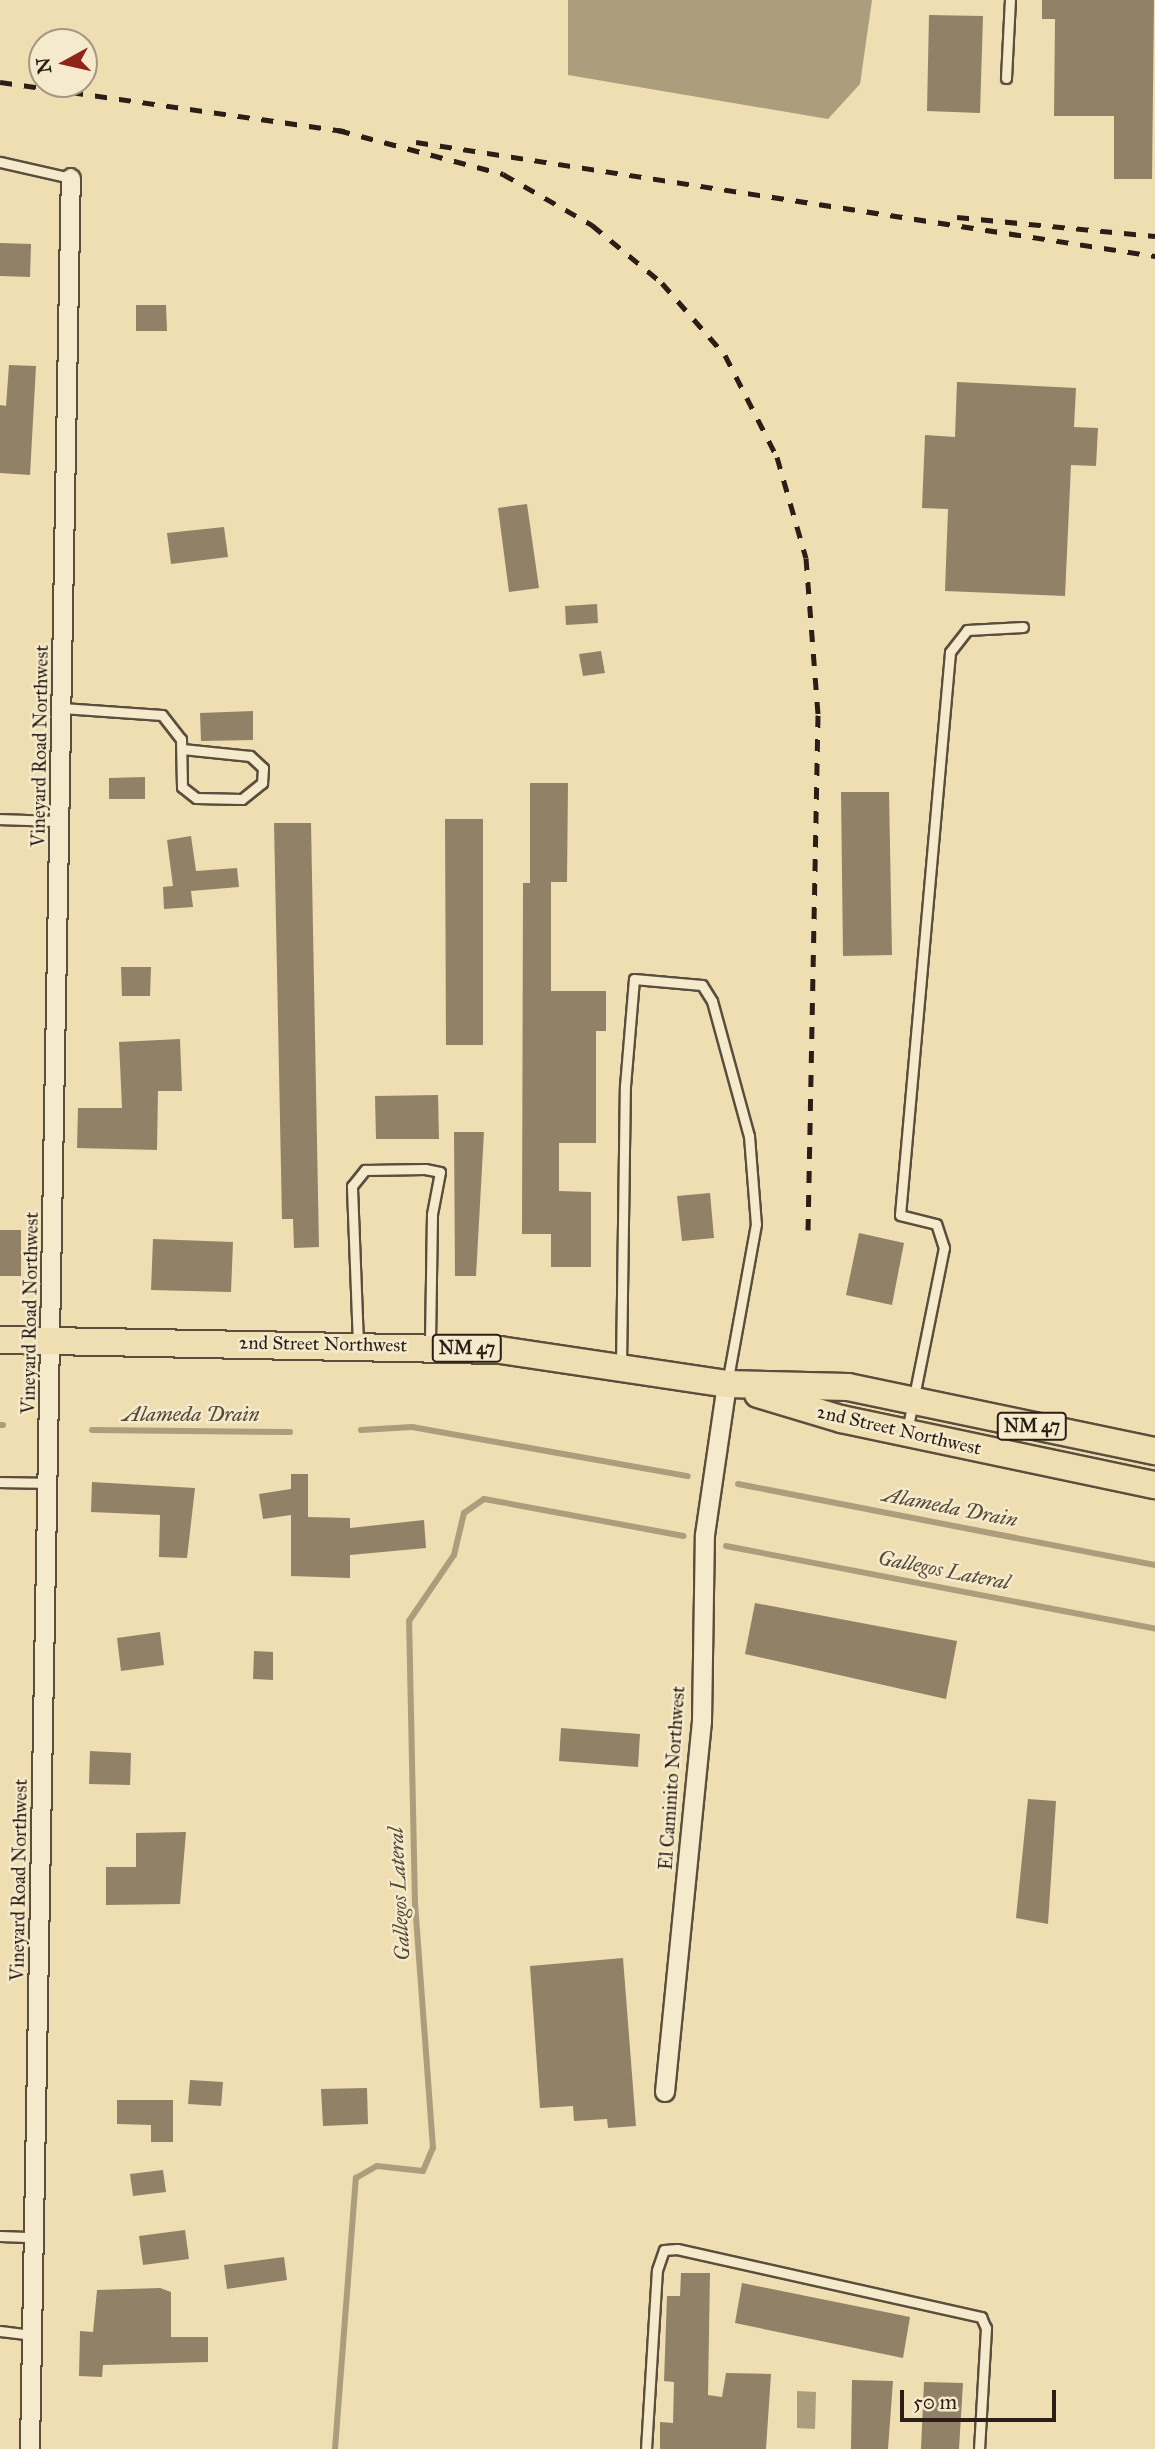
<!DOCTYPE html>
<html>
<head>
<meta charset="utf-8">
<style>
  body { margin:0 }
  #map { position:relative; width:1155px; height:2449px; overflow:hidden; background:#efdeb1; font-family:"IM FELL Great Primer",serif }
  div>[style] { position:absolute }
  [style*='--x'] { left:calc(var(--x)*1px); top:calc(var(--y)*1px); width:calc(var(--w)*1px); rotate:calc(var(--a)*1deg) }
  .water>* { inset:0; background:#ac9d7c }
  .stream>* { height:6px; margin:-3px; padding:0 3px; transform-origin:3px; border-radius:3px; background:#ac9d7c }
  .building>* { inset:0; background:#918267 }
  .roads { filter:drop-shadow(2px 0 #5c4e3d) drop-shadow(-2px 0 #5c4e3d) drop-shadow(0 2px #5c4e3d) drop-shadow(0 -2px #5c4e3d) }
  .service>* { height:9px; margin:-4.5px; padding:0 4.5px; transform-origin:4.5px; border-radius:4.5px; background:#f5eacc }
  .minor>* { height:18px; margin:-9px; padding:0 9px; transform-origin:9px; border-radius:9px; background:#f5eacc }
  .primary>* { height:26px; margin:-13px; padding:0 13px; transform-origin:13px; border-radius:13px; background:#efdeb1 }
  .rail>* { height:5px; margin-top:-2.5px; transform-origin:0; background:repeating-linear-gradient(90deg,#2b1e16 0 12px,transparent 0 24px) }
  span { translate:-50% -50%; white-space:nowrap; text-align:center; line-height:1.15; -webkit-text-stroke:5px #f5eacc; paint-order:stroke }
  .shield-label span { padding:2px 5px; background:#f5eacc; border:2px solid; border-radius:5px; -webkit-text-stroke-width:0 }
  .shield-label { font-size:18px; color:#2b1e16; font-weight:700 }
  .street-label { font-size:19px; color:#2b1e16 }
  .water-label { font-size:21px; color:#584a3a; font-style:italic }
  .north { position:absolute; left:28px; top:28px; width:70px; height:70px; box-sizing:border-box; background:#f5eacc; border:2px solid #a49883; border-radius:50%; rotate:262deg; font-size:19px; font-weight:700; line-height:28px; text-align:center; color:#2b1e16 }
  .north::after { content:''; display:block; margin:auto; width:24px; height:32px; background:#8f2418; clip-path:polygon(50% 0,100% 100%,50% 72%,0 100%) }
  .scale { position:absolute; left:900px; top:2390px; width:156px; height:32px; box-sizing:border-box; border:4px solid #2b1e16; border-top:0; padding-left:9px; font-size:21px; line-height:24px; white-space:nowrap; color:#2b1e16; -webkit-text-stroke:5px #f5eacc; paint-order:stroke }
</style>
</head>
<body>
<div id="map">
  <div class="water">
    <i style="clip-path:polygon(568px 0,872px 0,860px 84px,828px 119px,568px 75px)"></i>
    <i style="clip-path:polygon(797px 2391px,816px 2392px,815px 2429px,797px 2428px)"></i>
  </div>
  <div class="stream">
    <i style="--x:0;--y:1425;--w:3;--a:0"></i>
    <i style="--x:92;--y:1430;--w:198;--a:0.6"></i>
    <i style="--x:361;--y:1430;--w:51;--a:-3.4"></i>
    <i style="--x:412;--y:1427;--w:280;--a:10.1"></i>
    <i style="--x:738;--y:1484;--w:425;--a:11"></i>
    <i style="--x:726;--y:1546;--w:437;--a:10.9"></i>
    <i style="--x:335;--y:2449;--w:272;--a:-85.6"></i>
    <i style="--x:356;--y:2178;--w:24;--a:-30"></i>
    <i style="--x:377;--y:2166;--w:46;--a:6.2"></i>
    <i style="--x:423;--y:2171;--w:25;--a:-67"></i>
    <i style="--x:433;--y:2148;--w:245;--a:-94.2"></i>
    <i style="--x:415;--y:1904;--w:283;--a:-91.2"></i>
    <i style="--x:409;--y:1621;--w:80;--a:-55.7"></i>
    <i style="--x:454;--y:1555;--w:43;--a:-76.6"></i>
    <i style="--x:464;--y:1513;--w:24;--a:-35"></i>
    <i style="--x:484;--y:1499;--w:203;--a:10.5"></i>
  </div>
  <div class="building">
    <i style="clip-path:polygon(1042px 0,1154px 0,1152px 179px,1114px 179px,1114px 116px,1054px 116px,1055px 19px,1042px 19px)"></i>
    <i style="clip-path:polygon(929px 15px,983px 16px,980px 113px,927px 111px)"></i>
    <i style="clip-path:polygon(0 243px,31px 244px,30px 277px,0 276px)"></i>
    <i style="clip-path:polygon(136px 305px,166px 305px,167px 331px,136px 331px)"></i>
    <i style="clip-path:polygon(9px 365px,36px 366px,30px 475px,0 473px,0 405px,6px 406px)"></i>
    <i style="clip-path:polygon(957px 382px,1076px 388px,1074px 427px,1098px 428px,1096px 466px,1071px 465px,1065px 596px,945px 591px,948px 509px,922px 508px,925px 435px,955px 437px)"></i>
    <i style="clip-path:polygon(527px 504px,539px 588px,509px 592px,498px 508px)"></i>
    <i style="clip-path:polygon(224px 527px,228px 557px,171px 564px,167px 533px)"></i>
    <i style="clip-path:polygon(597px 604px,598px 623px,566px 625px,565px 606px)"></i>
    <i style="clip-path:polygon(601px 651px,605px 673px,583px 676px,579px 654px)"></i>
    <i style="clip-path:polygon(253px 711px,253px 740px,201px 741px,200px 713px)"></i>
    <i style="clip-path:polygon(145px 777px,145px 799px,109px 799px,109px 778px)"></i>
    <i style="clip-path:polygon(530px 783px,568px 783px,567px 882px,551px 882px,551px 991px,606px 991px,606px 1031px,596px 1031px,596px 1143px,559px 1143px,559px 1191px,591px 1192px,591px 1267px,551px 1267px,551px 1234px,522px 1234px,523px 883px,530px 883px)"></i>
    <i style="clip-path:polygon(841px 792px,889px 792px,892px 955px,843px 956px)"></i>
    <i style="clip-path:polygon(445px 819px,483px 819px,483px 1045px,446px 1045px)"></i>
    <i style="clip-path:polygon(274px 823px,311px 823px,319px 1247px,294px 1248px,293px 1219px,282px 1219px)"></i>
    <i style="clip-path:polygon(191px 836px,196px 871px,237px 868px,239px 887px,191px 891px,193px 907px,164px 909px,163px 887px,173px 886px,167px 840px)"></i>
    <i style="clip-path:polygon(121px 967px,151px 967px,150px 996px,122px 996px)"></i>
    <i style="clip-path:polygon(180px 1039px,182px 1091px,158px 1091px,157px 1150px,77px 1148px,78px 1108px,122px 1108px,119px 1042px)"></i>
    <i style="clip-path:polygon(438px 1095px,439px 1139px,376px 1139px,375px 1096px)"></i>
    <i style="clip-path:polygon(454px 1132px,484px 1132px,476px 1276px,455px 1276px)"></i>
    <i style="clip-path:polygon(710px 1193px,714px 1238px,682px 1241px,677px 1196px)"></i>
    <i style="clip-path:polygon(0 1230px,21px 1230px,21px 1276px,0 1276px)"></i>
    <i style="clip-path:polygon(859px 1233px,904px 1243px,892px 1305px,846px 1295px)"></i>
    <i style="clip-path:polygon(153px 1239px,233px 1242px,231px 1292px,151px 1290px)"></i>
    <i style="clip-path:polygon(291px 1474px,308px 1474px,308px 1517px,350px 1518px,350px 1528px,424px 1520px,426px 1548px,350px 1555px,350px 1578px,291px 1576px,291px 1515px,263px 1519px,259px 1494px,291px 1489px)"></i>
    <i style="clip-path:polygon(92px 1482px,195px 1488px,187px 1558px,159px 1557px,160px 1515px,91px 1512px)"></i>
    <i style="clip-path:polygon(755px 1603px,957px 1641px,946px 1699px,745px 1654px)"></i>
    <i style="clip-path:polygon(160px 1632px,164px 1665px,121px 1671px,117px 1638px)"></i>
    <i style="clip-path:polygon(254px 1651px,273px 1652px,273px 1680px,253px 1679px)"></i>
    <i style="clip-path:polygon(561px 1728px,640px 1734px,638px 1767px,559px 1761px)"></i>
    <i style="clip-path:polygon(90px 1751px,131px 1753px,130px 1785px,89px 1784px)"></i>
    <i style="clip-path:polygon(1028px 1799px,1056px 1801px,1048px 1924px,1016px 1918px)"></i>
    <i style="clip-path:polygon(186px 1832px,180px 1904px,106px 1905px,106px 1867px,136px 1867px,136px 1833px)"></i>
    <i style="clip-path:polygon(623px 1958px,636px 2126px,608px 2128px,607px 2119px,574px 2121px,573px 2106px,540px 2108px,530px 1966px)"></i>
    <i style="clip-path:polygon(190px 2080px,223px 2082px,221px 2106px,188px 2104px)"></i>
    <i style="clip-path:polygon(367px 2088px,368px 2124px,323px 2126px,321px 2089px)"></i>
    <i style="clip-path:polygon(117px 2100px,173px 2100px,173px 2142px,151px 2142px,151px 2125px,117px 2124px)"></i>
    <i style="clip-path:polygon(163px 2170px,166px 2192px,133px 2196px,130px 2174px)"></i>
    <i style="clip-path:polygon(185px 2230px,189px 2259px,143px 2265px,139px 2236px)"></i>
    <i style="clip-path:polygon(284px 2257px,287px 2280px,227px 2289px,224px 2265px)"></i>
    <i style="clip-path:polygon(681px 2273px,710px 2273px,708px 2395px,722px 2397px,726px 2373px,771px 2374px,766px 2449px,660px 2449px,660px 2422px,673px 2423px,674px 2382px,664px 2381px,667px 2296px,680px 2296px)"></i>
    <i style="clip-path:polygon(742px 2283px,910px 2317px,903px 2358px,735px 2323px)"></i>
    <i style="clip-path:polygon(160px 2288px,171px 2292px,171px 2337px,208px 2337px,208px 2362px,103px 2365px,102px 2377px,79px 2376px,80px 2331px,93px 2332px,97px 2290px)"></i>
    <i style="clip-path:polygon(852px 2380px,893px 2381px,888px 2449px,851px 2449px)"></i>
    <i style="clip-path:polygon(924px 2382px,963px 2383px,959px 2449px,921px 2449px)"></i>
  </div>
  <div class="roads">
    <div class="service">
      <i style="--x:1006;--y:78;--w:78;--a:-87.1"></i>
      <i style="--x:0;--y:162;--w:73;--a:12.7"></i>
      <i style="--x:62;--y:708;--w:100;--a:4"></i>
      <i style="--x:162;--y:715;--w:31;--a:52"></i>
      <i style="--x:181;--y:739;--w:48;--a:88.8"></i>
      <i style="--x:182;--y:787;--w:18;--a:38"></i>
      <i style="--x:196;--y:798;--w:46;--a:1.2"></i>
      <i style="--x:242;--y:799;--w:26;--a:-39"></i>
      <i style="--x:262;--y:783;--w:15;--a:-86"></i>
      <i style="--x:263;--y:768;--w:18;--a:-137"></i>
      <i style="--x:250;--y:756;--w:68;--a:-174.1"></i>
      <i style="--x:0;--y:819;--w:60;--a:1.9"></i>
      <i style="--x:358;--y:1344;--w:158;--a:-92.2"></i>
      <i style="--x:352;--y:1186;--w:21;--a:-51"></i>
      <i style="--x:365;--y:1170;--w:60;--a:-1"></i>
      <i style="--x:425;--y:1169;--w:15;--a:11"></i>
      <i style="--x:440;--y:1172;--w:43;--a:100.8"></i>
      <i style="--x:432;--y:1214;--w:130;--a:90.9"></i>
      <i style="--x:621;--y:1366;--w:280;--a:-89.2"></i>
      <i style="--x:625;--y:1086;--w:107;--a:-85.2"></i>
      <i style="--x:634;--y:979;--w:68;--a:5"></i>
      <i style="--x:702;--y:985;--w:19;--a:58"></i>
      <i style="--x:712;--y:1001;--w:140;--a:74.7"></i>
      <i style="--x:749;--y:1136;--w:88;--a:85.5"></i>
      <i style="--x:756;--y:1224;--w:162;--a:100.3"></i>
      <i style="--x:907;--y:1431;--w:187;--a:-78.6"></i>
      <i style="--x:944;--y:1248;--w:25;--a:-108"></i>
      <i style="--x:936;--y:1224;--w:37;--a:-166"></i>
      <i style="--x:900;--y:1215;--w:565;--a:-84.92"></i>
      <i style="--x:950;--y:652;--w:28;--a:-52"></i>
      <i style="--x:967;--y:630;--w:56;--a:-3.1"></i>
      <i style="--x:0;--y:1482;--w:48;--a:1.2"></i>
      <i style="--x:0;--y:2236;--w:34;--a:2"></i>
      <i style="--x:0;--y:2331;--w:32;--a:7"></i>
      <i style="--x:646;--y:2449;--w:179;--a:-86.5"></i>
      <i style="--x:657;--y:2270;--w:21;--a:-71"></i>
      <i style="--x:664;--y:2250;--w:13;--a:-4"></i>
      <i style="--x:677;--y:2249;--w:312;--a:12.6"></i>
      <i style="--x:981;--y:2317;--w:12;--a:66"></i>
      <i style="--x:986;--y:2328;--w:121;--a:93.3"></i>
    </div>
    <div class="minor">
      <i style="--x:665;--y:2092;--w:373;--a:-84.3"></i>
      <i style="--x:702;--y:1721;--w:186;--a:-89.1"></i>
      <i style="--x:705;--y:1535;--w:153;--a:-81.7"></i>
      <i style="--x:30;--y:2449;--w:2271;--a:-88.97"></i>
    </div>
    <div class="primary">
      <i style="--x:0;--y:1340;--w:500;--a:1.15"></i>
      <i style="--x:500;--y:1350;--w:230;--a:8.5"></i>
      <i style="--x:727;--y:1384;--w:121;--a:1.4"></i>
      <i style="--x:848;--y:1387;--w:314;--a:11.8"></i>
      <i style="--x:758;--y:1394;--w:87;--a:16.8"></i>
      <i style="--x:841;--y:1419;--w:321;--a:11.9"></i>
    </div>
  </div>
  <div class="rail">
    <i style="--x:0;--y:82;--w:349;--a:8.1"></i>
    <i style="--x:338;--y:130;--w:171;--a:14.9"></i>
    <i style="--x:503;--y:174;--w:103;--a:29.8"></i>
    <i style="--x:592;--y:225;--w:91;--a:39.6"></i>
    <i style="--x:662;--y:283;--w:96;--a:48.8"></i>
    <i style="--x:725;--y:355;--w:114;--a:63"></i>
    <i style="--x:777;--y:457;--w:105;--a:74"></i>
    <i style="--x:806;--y:558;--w:157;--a:85.6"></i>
    <i style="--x:818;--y:715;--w:515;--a:91.11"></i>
    <i style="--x:416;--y:142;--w:748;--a:8.77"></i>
    <i style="--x:957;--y:217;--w:199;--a:5.5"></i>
  </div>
  <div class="shield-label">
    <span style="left:467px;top:1348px">NM 47</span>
    <span style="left:1032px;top:1426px">NM 47</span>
  </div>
  <div class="street-label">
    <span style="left:40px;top:746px;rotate:-89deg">Vineyard Road Northwest</span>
    <span style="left:30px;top:1313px;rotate:-89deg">Vineyard Road Northwest</span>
    <span style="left:323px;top:1344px;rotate:1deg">2nd Street Northwest</span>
    <span style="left:899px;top:1430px;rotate:13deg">2nd Street Northwest</span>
    <span style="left:672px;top:1778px;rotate:-86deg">El Caminito Northwest</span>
    <span style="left:19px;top:1880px;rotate:-89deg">Vineyard Road Northwest</span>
  </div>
  <div class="water-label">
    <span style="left:191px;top:1414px">Alameda Drain</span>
    <span style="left:950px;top:1507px;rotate:11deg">Alameda Drain</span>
    <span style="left:944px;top:1570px;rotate:11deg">Gallegos Lateral</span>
    <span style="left:399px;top:1894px;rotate:-93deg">Gallegos Lateral</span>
  </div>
  <div class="north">N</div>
  <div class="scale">50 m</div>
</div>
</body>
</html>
